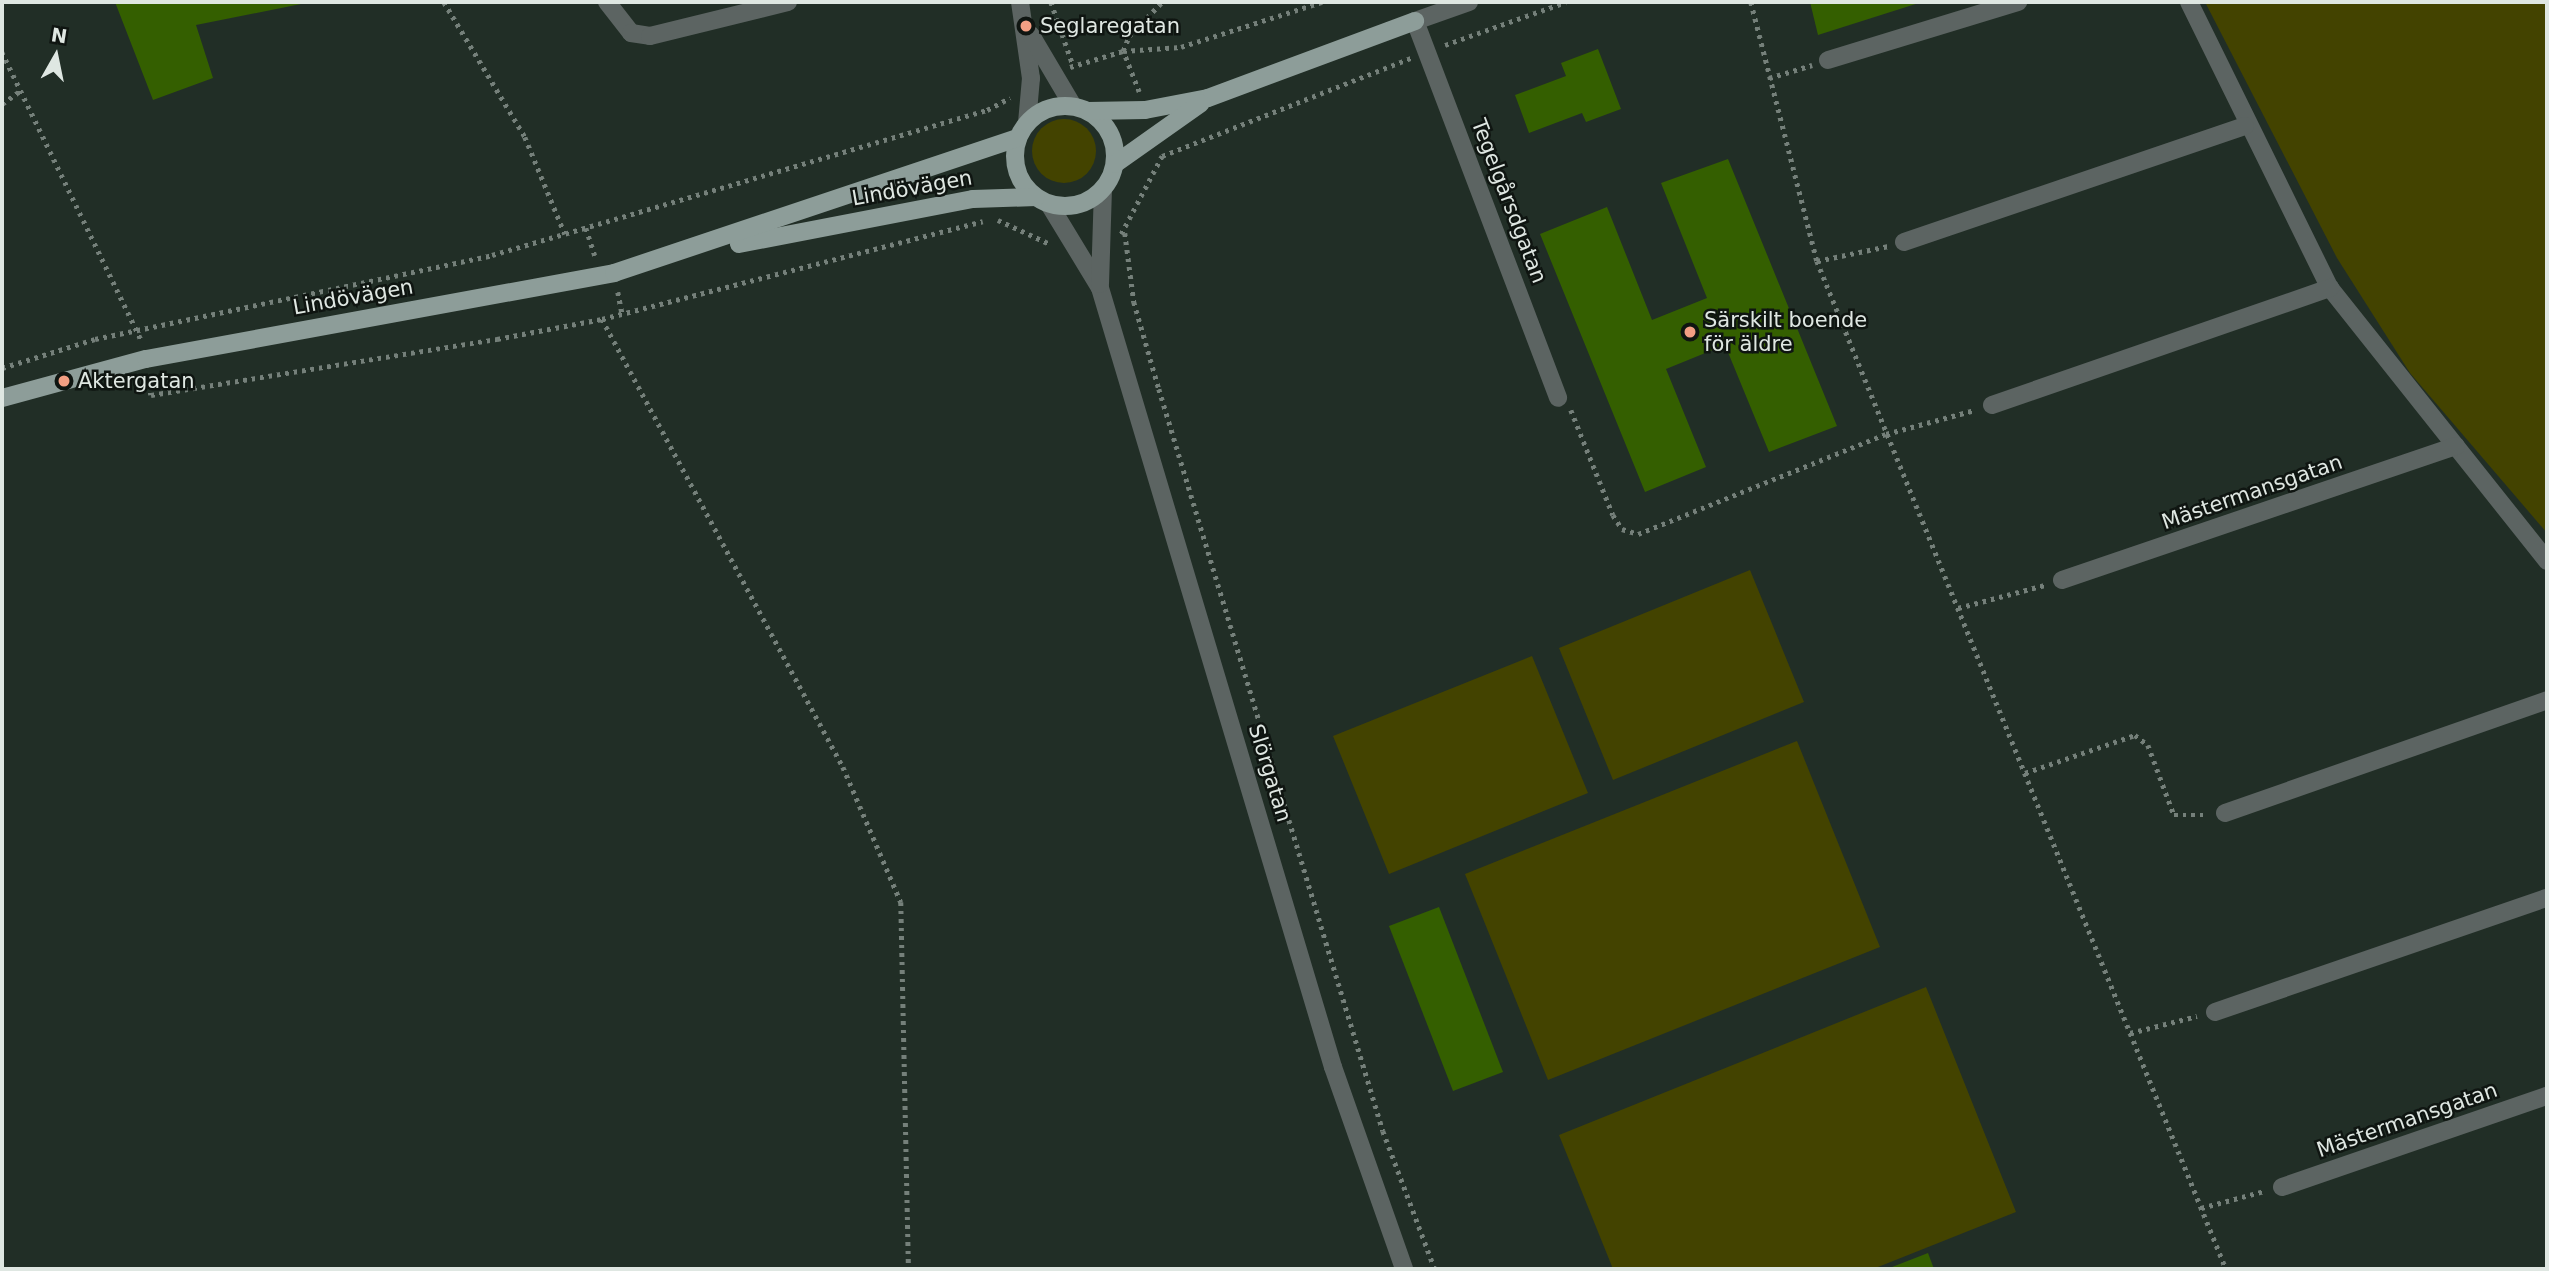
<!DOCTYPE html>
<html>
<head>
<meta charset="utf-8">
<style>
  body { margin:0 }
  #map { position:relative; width:2549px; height:1271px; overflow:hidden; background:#212e26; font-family:"DejaVu Sans",sans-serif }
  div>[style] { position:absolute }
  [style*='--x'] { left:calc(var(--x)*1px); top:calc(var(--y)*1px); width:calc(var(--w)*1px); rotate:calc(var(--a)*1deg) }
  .green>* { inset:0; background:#434300 }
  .round { border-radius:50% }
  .building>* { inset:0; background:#345f00 }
  .path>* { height:4.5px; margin-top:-2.25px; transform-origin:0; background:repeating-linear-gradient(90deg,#75807a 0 3.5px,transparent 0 8.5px) }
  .minor>* { height:18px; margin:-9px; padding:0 9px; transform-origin:9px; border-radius:9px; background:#5c6462 }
  .major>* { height:18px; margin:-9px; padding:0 9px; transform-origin:9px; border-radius:9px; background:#8d9d99 }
  .major>.ring { margin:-9px; padding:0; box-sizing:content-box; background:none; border:18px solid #8d9d99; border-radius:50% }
  .dots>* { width:19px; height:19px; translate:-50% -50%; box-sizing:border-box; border:4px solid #0f1511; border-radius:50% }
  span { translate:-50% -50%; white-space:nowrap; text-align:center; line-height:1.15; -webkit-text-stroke:5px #0f1511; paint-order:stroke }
  .poi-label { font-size:21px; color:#dfe7e2 }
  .left { translate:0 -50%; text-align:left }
  .street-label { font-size:21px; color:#dfe7e2 }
  .frame { position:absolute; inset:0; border:4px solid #dfe7e2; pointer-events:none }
  .north { position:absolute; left:21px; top:21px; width:70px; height:70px; -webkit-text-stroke:5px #0f1511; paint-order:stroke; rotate:9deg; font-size:19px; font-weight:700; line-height:28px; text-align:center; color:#dfe7e2 }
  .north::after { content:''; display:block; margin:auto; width:24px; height:32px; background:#dfe7e2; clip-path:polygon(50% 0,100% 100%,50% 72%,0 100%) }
</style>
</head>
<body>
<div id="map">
  <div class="green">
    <i style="clip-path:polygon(2205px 2px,2547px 2px,2547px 533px,2410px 373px,2337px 258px)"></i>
    <i class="round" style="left:1032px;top:119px;width:64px;height:64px"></i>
    <i style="clip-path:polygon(1750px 570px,1804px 702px,1613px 780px,1559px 648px)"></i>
    <i style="clip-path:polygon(1532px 656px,1588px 793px,1389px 874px,1333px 736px)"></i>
    <i style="clip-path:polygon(1797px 741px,1880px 947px,1548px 1080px,1465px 874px)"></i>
    <i style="clip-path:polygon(1926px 987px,2016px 1212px,1873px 1269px,1613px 1269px,1559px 1135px)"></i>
  </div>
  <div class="building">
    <i style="clip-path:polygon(115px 2px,306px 2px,306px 3px,196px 25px,213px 78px,153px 100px)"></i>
    <i style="clip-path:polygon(1810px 2px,1922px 2px,1818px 35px)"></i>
    <i style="clip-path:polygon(1598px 49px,1621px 109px,1586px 122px,1582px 113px,1529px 133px,1515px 95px,1566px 76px,1561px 63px)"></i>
    <i style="clip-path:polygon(1728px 159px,1837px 426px,1769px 452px,1725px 345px,1666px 369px,1706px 467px,1645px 492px,1540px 234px,1607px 207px,1652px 320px,1707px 298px,1661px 183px)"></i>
    <i style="clip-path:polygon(1439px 907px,1503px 1072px,1453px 1091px,1389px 926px)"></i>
    <i style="clip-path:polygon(1928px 1253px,1934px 1269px,1887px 1269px)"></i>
  </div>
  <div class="path">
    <i style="--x:444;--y:2;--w:157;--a:59"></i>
    <i style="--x:525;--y:137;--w:105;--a:67.6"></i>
    <i style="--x:1051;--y:2;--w:64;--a:70.7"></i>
    <i style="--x:1751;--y:2;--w:267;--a:75.7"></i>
    <i style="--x:1817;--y:261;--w:1088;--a:67.91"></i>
    <i style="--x:1445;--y:45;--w:128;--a:-19.6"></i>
    <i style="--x:2;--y:52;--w:320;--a:64.2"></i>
    <i style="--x:1070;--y:67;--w:55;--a:-16.8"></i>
    <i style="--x:1123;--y:51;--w:58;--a:-3.9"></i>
    <i style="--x:1181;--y:47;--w:148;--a:-17.7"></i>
    <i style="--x:1769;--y:78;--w:45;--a:-16.8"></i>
    <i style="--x:1139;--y:92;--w:44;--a:-111.3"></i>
    <i style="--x:1123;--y:51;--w:16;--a:-68"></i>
    <i style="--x:1129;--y:36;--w:47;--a:-45.9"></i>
    <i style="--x:2;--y:104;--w:22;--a:-36"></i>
    <i style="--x:998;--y:220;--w:57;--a:24.8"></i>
    <i style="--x:586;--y:228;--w:29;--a:72"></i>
    <i style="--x:1125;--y:233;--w:70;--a:82.6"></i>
    <i style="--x:1134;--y:302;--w:91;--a:74"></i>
    <i style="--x:1159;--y:389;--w:775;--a:73.2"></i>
    <i style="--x:1383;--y:1131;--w:147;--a:69.4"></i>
    <i style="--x:1121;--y:234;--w:88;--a:-62.3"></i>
    <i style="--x:1162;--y:156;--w:268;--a:-21.5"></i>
    <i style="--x:1817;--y:261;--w:73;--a:-11.9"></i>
    <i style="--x:618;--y:292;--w:21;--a:79"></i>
    <i style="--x:602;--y:319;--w:509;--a:61.72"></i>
    <i style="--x:843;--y:767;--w:147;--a:66.8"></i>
    <i style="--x:901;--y:902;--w:367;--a:88.8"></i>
    <i style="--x:2;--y:368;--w:97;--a:-17.3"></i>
    <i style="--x:95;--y:339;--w:406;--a:-11.9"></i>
    <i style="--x:492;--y:255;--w:516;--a:-16.33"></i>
    <i style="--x:987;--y:110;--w:26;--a:-28"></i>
    <i style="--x:148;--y:376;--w:19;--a:81"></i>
    <i style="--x:151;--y:395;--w:351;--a:-9.2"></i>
    <i style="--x:497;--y:339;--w:107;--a:-10.8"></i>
    <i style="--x:602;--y:319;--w:393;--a:-14.4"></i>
    <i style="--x:1571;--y:410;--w:113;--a:68.2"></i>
    <i style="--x:1613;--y:515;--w:17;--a:57"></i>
    <i style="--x:1622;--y:529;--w:17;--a:17"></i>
    <i style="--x:1638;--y:534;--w:267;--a:-22"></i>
    <i style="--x:1886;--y:434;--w:92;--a:-15.1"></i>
    <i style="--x:1958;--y:608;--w:90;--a:-14.8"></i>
    <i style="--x:2025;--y:773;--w:116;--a:-19.1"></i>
    <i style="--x:2135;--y:735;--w:16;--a:38"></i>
    <i style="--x:2148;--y:745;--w:75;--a:69.6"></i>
    <i style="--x:2174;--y:815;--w:32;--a:0"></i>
    <i style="--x:2130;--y:1033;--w:69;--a:-14.2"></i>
    <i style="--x:2201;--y:1208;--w:65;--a:-15.1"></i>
  </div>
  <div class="minor">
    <i style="--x:607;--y:2;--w:39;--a:52"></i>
    <i style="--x:631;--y:33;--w:19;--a:9"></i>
    <i style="--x:650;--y:36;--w:142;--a:-13.8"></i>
    <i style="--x:1020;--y:2;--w:77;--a:81.8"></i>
    <i style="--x:1031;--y:78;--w:45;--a:95.1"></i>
    <i style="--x:1469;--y:2;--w:57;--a:160.6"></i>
    <i style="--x:1415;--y:21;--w:403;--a:69.2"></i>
    <i style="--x:2189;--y:2;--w:319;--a:63.8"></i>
    <i style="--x:2330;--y:288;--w:349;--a:51.5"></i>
    <i style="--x:1031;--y:35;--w:82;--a:59.4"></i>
    <i style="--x:1828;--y:60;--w:199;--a:-17"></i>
    <i style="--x:1049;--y:204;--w:98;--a:58.7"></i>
    <i style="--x:1100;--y:288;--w:813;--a:73.35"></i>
    <i style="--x:1333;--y:1067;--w:214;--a:70.6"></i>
    <i style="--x:1904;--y:242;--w:360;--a:-18.8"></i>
    <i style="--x:1100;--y:284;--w:94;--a:-88.2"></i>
    <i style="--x:1992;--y:405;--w:358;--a:-19.1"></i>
    <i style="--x:2062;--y:580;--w:416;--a:-18.8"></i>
    <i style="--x:2225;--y:813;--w:341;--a:-19.3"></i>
    <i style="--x:2215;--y:1012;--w:351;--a:-19"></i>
    <i style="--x:2282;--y:1187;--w:280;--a:-19"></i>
  </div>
  <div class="major">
    <i class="ring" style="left:1015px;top:106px;width:82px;height:82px"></i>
    <i style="--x:1088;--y:111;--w:57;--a:-1"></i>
    <i style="--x:1145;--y:110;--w:64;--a:-10.8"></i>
    <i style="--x:1208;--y:98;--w:221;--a:-20.4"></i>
    <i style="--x:1115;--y:164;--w:105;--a:-35.3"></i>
    <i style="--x:739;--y:244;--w:238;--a:-10.9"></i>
    <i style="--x:973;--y:199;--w:63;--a:-1.8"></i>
    <i style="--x:2;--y:398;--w:149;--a:-15.2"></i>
    <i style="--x:146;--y:359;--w:476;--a:-10.4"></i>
    <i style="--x:614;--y:273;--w:426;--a:-18.5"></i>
  </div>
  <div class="dots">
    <i style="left:1026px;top:26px;background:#f39f83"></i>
    <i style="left:1690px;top:332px;background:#f39f83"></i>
    <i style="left:64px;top:381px;background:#f39f83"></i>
  </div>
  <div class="poi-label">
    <span class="left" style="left:1040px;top:26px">Seglaregatan</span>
    <span class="left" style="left:1704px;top:332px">Särskilt boende<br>för äldre</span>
    <span class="left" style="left:78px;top:381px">Aktergatan</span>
  </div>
  <div class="street-label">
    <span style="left:912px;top:188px;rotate:-10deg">Lindövägen</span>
    <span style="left:1509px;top:201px;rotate:69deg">Tegelgårsdgatan</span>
    <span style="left:353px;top:297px;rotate:-10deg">Lindövägen</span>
    <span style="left:2252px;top:492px;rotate:-19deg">Mästermansgatan</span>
    <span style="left:1270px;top:773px;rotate:73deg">Slörgatan</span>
    <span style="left:2407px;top:1120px;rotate:-19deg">Mästermansgatan</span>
  </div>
  <div class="frame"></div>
  <div class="north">N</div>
</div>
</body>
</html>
